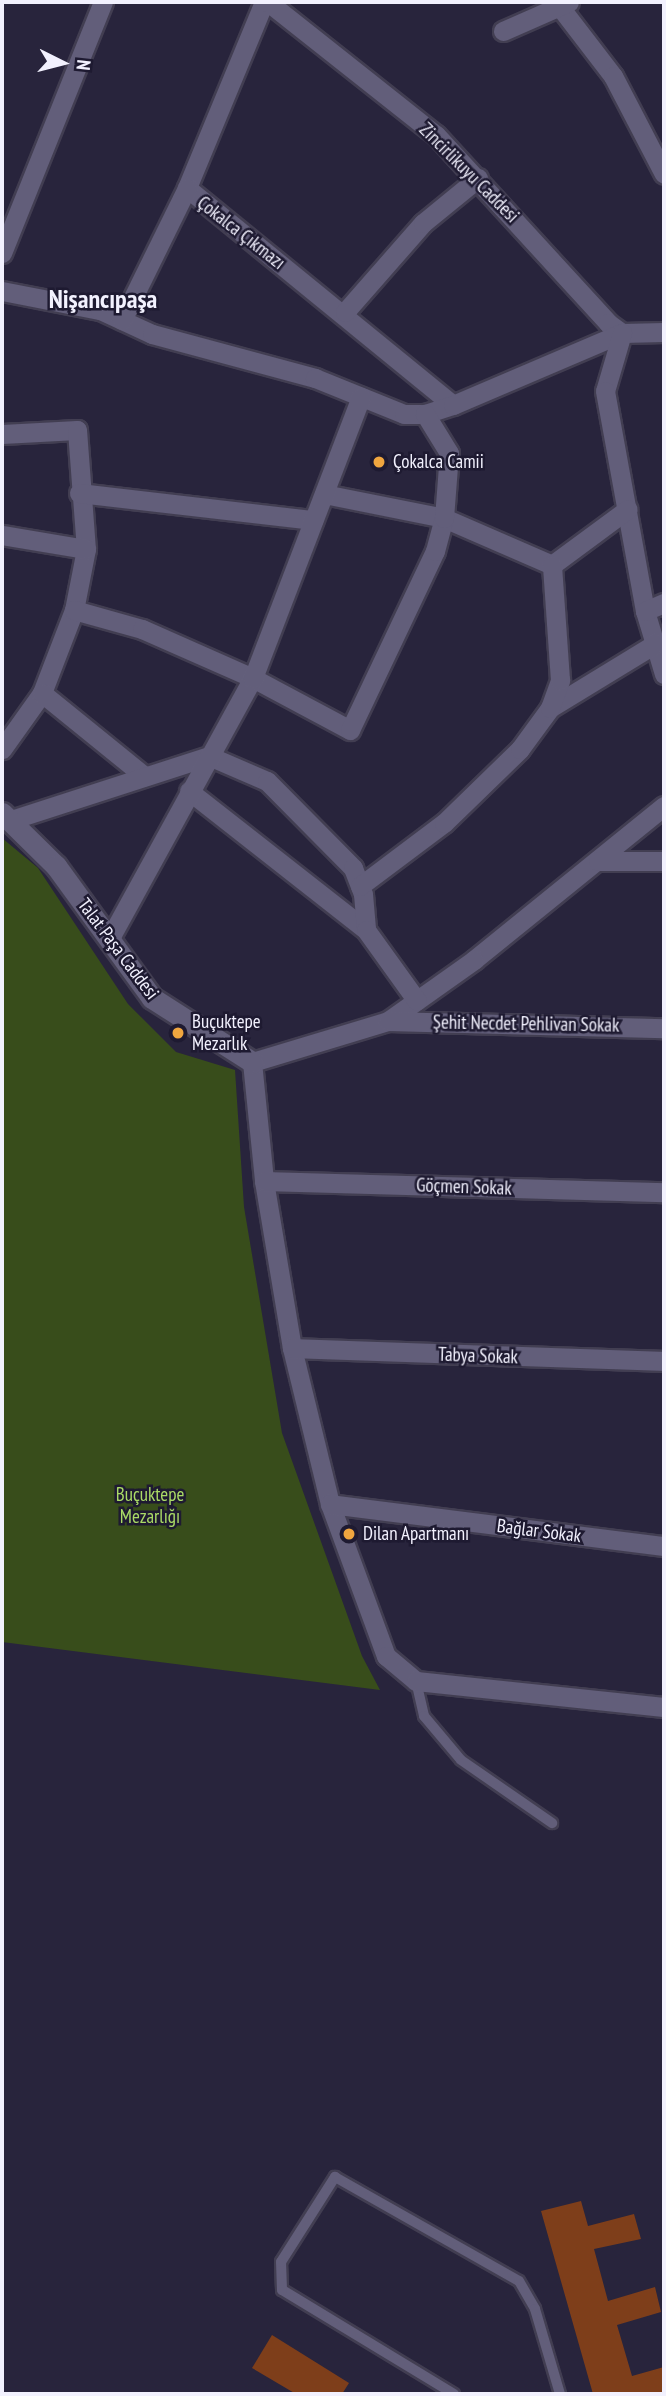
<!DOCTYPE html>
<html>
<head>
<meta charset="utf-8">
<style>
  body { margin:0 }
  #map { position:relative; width:666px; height:2396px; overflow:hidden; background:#28243c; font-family:"PT Sans Narrow",sans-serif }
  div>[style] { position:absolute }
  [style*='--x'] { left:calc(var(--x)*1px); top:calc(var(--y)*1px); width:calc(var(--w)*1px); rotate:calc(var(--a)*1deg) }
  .green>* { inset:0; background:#384d1b }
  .building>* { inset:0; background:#7e3e1a }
  .roads { filter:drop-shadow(2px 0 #423e52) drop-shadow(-2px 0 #423e52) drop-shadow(0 2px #423e52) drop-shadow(0 -2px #423e52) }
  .lane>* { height:10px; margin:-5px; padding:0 5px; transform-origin:5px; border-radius:5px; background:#625e7a }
  .street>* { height:19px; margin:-9.5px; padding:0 9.5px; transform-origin:9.5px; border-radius:9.5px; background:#625e7a }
  .secondary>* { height:21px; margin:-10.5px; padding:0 10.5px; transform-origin:10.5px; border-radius:10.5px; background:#625e7a }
  .dots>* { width:19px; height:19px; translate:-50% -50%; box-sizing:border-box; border:4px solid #1e1a31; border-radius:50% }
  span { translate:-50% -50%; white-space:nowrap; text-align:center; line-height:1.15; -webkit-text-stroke:5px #1e1a31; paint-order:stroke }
  .street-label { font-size:19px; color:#f2f1fe }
  .poi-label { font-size:19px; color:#f2f1fe }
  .left { translate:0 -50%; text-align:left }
  .park-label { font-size:19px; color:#aadb66 }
  .district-label { font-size:26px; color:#f2f1fe; font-weight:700 }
  .frame { position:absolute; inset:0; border:4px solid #f2f1fe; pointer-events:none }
  .north { position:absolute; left:28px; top:28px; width:70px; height:70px; -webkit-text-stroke:5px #1e1a31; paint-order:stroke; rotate:96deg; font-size:19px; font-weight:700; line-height:28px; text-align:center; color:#f2f1fe }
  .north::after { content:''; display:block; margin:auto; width:24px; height:32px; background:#f2f1fe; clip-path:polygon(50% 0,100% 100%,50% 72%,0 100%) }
</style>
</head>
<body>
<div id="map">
  <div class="green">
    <i style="clip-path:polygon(2px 838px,38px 868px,128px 1004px,176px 1052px,235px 1070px,244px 1207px,282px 1433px,362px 1656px,380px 1690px,2px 1642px)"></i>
  </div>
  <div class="building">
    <i style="clip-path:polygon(581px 2201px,588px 2226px,634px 2214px,641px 2239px,594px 2249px,608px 2301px,655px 2287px,661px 2312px,617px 2325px,632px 2376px,664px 2367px,664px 2392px,593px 2394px,541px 2211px)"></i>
    <i style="clip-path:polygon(272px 2335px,349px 2383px,342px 2394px,296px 2394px,252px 2368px)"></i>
  </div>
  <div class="roads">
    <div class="lane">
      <i style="--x:416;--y:1681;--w:36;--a:77"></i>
      <i style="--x:424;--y:1716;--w:57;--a:49.9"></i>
      <i style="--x:461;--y:1760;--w:111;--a:34.7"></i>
      <i style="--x:454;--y:2394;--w:201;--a:-148.8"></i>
      <i style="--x:282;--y:2290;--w:28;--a:-92"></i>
      <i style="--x:281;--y:2262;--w:101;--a:-57.6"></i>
      <i style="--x:335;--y:2177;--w:211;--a:29.5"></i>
      <i style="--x:519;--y:2281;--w:32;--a:60"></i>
      <i style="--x:535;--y:2309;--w:89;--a:73.6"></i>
    </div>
    <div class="street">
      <i style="--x:264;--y:2;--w:201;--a:112.5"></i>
      <i style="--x:187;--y:188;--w:343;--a:39.2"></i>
      <i style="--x:268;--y:2;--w:214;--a:38.4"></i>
      <i style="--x:436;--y:135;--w:255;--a:47.5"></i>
      <i style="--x:608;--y:323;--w:17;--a:36"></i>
      <i style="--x:622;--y:333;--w:42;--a:-1.4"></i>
      <i style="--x:560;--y:7;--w:87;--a:52.5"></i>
      <i style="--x:613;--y:76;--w:110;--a:62.5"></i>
      <i style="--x:503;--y:31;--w:72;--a:-23.7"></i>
      <i style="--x:2;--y:253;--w:271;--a:-68.1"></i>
      <i style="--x:2;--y:291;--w:100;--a:11"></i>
      <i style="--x:100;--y:310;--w:57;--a:24.8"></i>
      <i style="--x:152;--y:334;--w:169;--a:15.1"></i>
      <i style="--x:315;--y:378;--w:96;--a:22"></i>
      <i style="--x:404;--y:414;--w:21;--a:0"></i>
      <i style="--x:425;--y:414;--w:29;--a:-18"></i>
      <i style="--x:453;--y:405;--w:184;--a:-23.1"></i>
      <i style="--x:622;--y:333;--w:60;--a:106.3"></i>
      <i style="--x:605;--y:391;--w:224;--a:79.7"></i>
      <i style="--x:645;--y:611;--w:66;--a:73.2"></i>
      <i style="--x:345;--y:312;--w:118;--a:-48.8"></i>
      <i style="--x:423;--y:223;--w:71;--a:-39.3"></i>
      <i style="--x:122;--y:320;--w:147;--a:-63.8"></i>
      <i style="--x:2;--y:434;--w:75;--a:-3.1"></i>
      <i style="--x:77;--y:430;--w:119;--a:85.7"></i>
      <i style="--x:86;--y:549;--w:62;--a:101.1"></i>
      <i style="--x:74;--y:610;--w:89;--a:111.1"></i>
      <i style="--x:42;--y:693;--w:69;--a:125.5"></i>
      <i style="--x:79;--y:493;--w:236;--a:6.6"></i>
      <i style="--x:324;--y:494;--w:122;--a:11.3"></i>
      <i style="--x:444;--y:518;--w:118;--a:23.5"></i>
      <i style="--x:552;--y:565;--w:94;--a:-36.4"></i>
      <i style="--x:2;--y:535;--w:85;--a:9.5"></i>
      <i style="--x:74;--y:610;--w:71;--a:15.6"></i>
      <i style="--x:142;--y:629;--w:121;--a:23.8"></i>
      <i style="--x:253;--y:678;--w:110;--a:28.2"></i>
      <i style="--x:350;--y:730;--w:198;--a:-64.6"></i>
      <i style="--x:435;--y:551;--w:34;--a:-75"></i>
      <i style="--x:444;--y:518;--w:65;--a:-85.6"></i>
      <i style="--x:449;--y:453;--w:46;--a:-121.6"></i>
      <i style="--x:645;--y:611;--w:21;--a:-23"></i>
      <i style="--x:42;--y:693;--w:132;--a:39.1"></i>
      <i style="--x:550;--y:708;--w:123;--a:-31.4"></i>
      <i style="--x:189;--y:791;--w:225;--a:38.1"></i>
      <i style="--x:664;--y:806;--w:245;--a:141"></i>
      <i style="--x:474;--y:960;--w:105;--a:144.7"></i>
      <i style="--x:388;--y:1021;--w:142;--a:163.2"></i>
      <i style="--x:252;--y:1062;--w:120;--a:84.2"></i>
      <i style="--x:264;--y:1181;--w:169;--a:80.5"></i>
      <i style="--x:292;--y:1348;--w:161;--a:76.3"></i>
      <i style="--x:330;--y:1504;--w:162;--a:69.8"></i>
      <i style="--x:386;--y:1656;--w:39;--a:40"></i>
      <i style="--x:416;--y:1681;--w:249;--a:6"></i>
      <i style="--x:11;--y:820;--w:208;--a:-17.9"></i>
      <i style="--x:209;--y:756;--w:63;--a:23.3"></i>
      <i style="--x:267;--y:781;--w:122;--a:45.3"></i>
      <i style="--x:353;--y:868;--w:28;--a:69"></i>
      <i style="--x:363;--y:894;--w:36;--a:85"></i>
      <i style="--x:366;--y:930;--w:87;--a:54.3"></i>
      <i style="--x:598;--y:861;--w:66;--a:0"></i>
      <i style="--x:360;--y:886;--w:105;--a:-36.9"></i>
      <i style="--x:444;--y:823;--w:106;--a:-44.2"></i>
      <i style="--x:520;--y:749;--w:51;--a:-53.8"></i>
      <i style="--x:550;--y:708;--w:30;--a:-70"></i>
      <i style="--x:560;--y:680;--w:115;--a:-94"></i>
      <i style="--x:111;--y:936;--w:294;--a:-61.2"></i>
      <i style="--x:253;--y:678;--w:301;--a:-69"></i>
      <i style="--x:388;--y:1021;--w:276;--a:1.5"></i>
      <i style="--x:264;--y:1181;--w:400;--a:1.6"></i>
      <i style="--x:292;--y:1348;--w:372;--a:2"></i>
      <i style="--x:330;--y:1504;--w:337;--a:7.2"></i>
    </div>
    <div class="secondary">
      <i style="--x:2;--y:813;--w:76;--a:44.5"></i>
      <i style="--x:56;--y:866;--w:163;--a:54"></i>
      <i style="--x:152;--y:998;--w:119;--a:32.6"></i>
    </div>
  </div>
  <div class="dots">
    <i style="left:379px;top:462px;background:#f0a63f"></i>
    <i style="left:178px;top:1033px;background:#f0a63f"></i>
    <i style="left:349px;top:1534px;background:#f0a63f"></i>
  </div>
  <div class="street-label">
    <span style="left:469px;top:173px;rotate:45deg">Zincirlikuyu Caddesi</span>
    <span style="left:241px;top:233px;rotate:38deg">Çokalca Çıkmazı</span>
    <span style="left:118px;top:949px;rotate:53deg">Talat Paşa Caddesi</span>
    <span style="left:526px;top:1024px;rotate:1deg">Şehit Necdet Pehlivan Sokak</span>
    <span style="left:464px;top:1187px;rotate:2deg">Göçmen Sokak</span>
    <span style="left:478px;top:1356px;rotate:2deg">Tabya Sokak</span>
    <span style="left:539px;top:1531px;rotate:7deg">Bağlar Sokak</span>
  </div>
  <div class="poi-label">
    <span class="left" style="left:393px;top:462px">Çokalca Camii</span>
    <span class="left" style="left:192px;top:1033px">Buçuktepe<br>Mezarlık</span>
    <span class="left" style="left:363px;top:1534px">Dilan Apartmanı</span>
  </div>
  <div class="park-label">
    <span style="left:150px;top:1506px">Buçuktepe<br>Mezarlığı</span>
  </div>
  <div class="district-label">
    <span style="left:103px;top:299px">Nişancıpaşa</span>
  </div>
  <div class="frame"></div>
  <div class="north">N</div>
</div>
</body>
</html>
